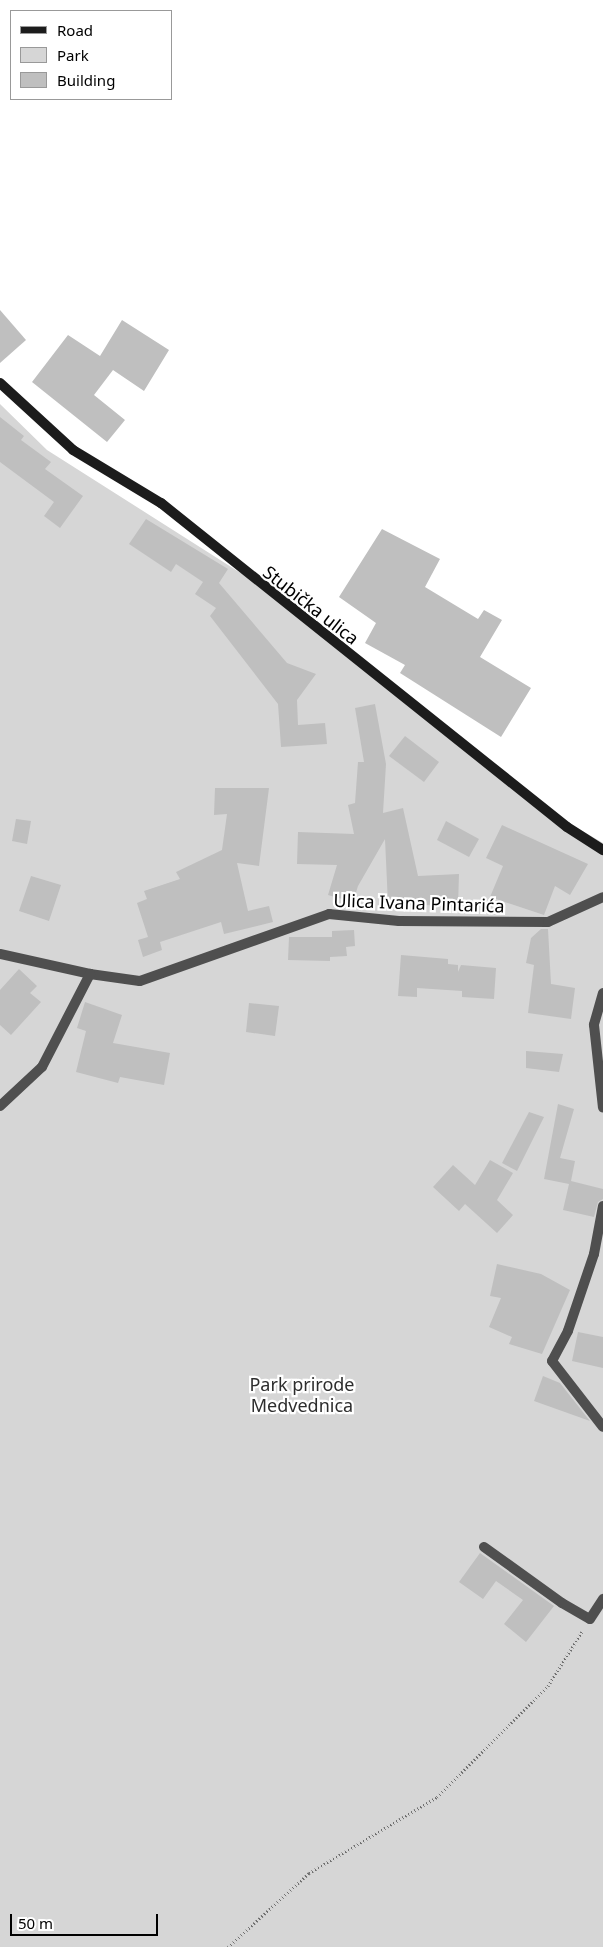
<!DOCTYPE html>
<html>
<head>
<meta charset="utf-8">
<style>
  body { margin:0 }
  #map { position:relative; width:603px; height:1947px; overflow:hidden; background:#fff; font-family:"Noto Sans",sans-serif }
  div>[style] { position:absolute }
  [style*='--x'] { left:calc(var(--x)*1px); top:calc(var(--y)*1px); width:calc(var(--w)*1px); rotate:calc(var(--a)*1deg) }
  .green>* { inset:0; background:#d6d6d6 }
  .building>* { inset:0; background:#bfbfbf }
  .path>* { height:3px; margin-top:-1.5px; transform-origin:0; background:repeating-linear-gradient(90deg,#717171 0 1px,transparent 0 3.5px) }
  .street>* { height:10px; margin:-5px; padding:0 5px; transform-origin:5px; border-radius:5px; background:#4f4f4f }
  .secondary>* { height:10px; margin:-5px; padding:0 5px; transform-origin:5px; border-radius:5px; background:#1c1c1c }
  span { translate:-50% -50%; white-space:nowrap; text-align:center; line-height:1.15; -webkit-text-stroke:4.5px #fff; paint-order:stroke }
  .street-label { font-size:18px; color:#000 }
  .park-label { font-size:18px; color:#2d2d2d }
  .legend { position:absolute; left:10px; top:10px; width:162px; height:90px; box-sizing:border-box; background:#fff; border:1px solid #999; margin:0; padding:6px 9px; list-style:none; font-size:15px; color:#000 }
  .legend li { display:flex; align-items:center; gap:10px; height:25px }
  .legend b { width:25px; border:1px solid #999 }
  .scale { position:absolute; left:10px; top:1914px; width:148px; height:22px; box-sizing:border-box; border:2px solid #000; border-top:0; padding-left:6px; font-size:15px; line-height:18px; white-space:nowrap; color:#000; -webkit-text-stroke:4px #fff; paint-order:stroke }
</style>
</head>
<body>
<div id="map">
  <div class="green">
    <i style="clip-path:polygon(0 404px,47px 450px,266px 589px,538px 805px,603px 843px,603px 1947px,0 1947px)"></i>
  </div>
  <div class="building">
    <i style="clip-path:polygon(0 310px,26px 340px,0 363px)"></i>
    <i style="clip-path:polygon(122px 320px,169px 350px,144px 391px,113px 370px,94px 395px,125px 420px,107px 442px,32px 382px,68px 335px,100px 356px)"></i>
    <i style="clip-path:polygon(0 417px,24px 436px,21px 440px,51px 462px,45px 469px,83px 496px,60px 528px,44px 516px,54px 502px,0 462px)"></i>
    <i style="clip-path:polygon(146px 519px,228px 569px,219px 583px,287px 663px,316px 674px,297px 700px,298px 725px,325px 723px,327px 744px,281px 747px,278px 704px,210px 616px,216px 608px,195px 594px,203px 582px,176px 564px,171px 572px,129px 544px)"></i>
    <i style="clip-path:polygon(382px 529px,440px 559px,425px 587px,478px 619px,484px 610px,502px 620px,480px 657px,531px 688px,501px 737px,400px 673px,405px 665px,365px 643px,376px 623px,339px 597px)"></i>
    <i style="clip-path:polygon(375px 704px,386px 764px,383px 813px,403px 808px,418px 876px,459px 874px,458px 906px,388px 904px,385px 839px,358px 886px,353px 902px,328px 895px,337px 865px,297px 864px,298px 832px,354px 834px,348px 805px,355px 803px,358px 762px,364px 762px,355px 708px)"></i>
    <i style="clip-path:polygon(405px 736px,439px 762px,424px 782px,389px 756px)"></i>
    <i style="clip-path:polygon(215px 788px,269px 788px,259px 866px,237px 863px,248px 911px,269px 906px,273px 922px,224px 934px,221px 922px,160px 942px,162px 950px,143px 957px,138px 940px,148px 937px,137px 903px,147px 899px,144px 891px,180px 879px,176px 872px,222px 850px,227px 814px,214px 815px)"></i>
    <i style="clip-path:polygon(16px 819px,31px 821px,27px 844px,12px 841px)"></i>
    <i style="clip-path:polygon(446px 821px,479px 839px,469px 857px,437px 840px)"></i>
    <i style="clip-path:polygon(502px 825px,588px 864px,570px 895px,555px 886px,544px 915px,490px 897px,503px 866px,486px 858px)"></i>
    <i style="clip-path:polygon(31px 876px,61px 885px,49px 921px,19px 911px)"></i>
    <i style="clip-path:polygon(541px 929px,548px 929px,551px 984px,575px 988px,571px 1019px,528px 1013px,534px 965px,526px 963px,531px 938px)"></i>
    <i style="clip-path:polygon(354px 930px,355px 946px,346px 947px,347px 956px,330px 957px,330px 961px,288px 960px,289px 937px,332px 937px,332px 931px)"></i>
    <i style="clip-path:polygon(401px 955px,448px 959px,448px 964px,458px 965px,458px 972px,461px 965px,496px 968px,494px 999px,462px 997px,462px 991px,417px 988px,417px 997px,398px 996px)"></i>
    <i style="clip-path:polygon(19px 969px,37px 986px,30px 993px,41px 1002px,11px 1035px,0 1025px,0 990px)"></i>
    <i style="clip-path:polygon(85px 1002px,122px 1015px,113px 1043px,170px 1053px,164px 1085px,120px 1077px,118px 1083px,76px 1072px,86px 1031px,77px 1028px)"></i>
    <i style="clip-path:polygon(249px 1003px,279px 1006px,275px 1036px,246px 1032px)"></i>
    <i style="clip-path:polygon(526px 1051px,563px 1054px,559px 1072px,526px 1068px)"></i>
    <i style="clip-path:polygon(558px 1104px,574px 1109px,560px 1158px,575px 1161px,571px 1181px,603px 1189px,603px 1199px,598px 1202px,594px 1217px,563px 1210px,569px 1184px,544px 1179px)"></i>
    <i style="clip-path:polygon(529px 1112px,544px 1117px,517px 1171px,502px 1163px)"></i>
    <i style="clip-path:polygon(490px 1160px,513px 1173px,497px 1200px,513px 1215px,497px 1233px,465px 1204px,459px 1211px,433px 1187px,453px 1165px,475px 1185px)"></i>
    <i style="clip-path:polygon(497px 1264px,541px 1274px,570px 1290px,542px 1354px,509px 1344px,512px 1337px,489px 1327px,501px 1298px,490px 1296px)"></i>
    <i style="clip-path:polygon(578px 1332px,603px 1337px,603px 1368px,572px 1361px)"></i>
    <i style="clip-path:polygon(543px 1376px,560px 1383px,590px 1421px,534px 1401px)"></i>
    <i style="clip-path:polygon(480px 1553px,554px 1606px,526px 1642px,504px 1624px,523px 1600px,496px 1581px,483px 1599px,459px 1582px)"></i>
  </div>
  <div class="path">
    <i style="--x:228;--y:1947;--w:110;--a:-42.4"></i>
    <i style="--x:309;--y:1873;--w:149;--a:-30.7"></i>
    <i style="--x:437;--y:1797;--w:157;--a:-45"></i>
    <i style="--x:548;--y:1686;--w:66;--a:-58"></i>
  </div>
  <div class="street">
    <i style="--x:0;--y:954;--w:92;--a:12.5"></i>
    <i style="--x:90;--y:974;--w:50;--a:8"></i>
    <i style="--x:140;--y:981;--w:201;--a:-19.5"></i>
    <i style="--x:329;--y:914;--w:70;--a:5.7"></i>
    <i style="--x:399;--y:921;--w:149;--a:0.4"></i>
    <i style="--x:548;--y:922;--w:60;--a:-24.4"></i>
    <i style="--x:603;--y:993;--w:33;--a:106"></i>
    <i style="--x:594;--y:1025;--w:83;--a:83.8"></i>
    <i style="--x:0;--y:1106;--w:57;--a:-42.9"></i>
    <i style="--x:42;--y:1067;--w:105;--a:-62.7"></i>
    <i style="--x:603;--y:1206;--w:49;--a:100.6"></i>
    <i style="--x:594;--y:1254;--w:81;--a:108.7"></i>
    <i style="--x:568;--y:1331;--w:34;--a:118"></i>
    <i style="--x:552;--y:1361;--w:83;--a:52.3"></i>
    <i style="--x:484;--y:1547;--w:96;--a:35.7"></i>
    <i style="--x:562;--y:1603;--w:32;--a:30"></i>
    <i style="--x:590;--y:1619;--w:24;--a:-57"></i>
  </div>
  <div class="secondary">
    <i style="--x:0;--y:383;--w:99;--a:42.5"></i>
    <i style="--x:73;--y:450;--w:103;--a:31.1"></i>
    <i style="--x:161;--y:503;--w:519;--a:38.59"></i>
    <i style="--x:567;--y:827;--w:43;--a:32.6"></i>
  </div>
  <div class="street-label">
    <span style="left:311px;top:605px;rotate:38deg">Stubička ulica</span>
    <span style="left:419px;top:903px;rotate:2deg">Ulica Ivana Pintarića</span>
  </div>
  <div class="park-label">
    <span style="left:302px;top:1395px">Park prirode<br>Medvednica</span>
  </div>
  <ul class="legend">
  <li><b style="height:6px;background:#1c1c1c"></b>Road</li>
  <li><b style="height:14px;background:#d6d6d6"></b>Park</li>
  <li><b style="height:14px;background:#bfbfbf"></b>Building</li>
  </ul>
  <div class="scale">50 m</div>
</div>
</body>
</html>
